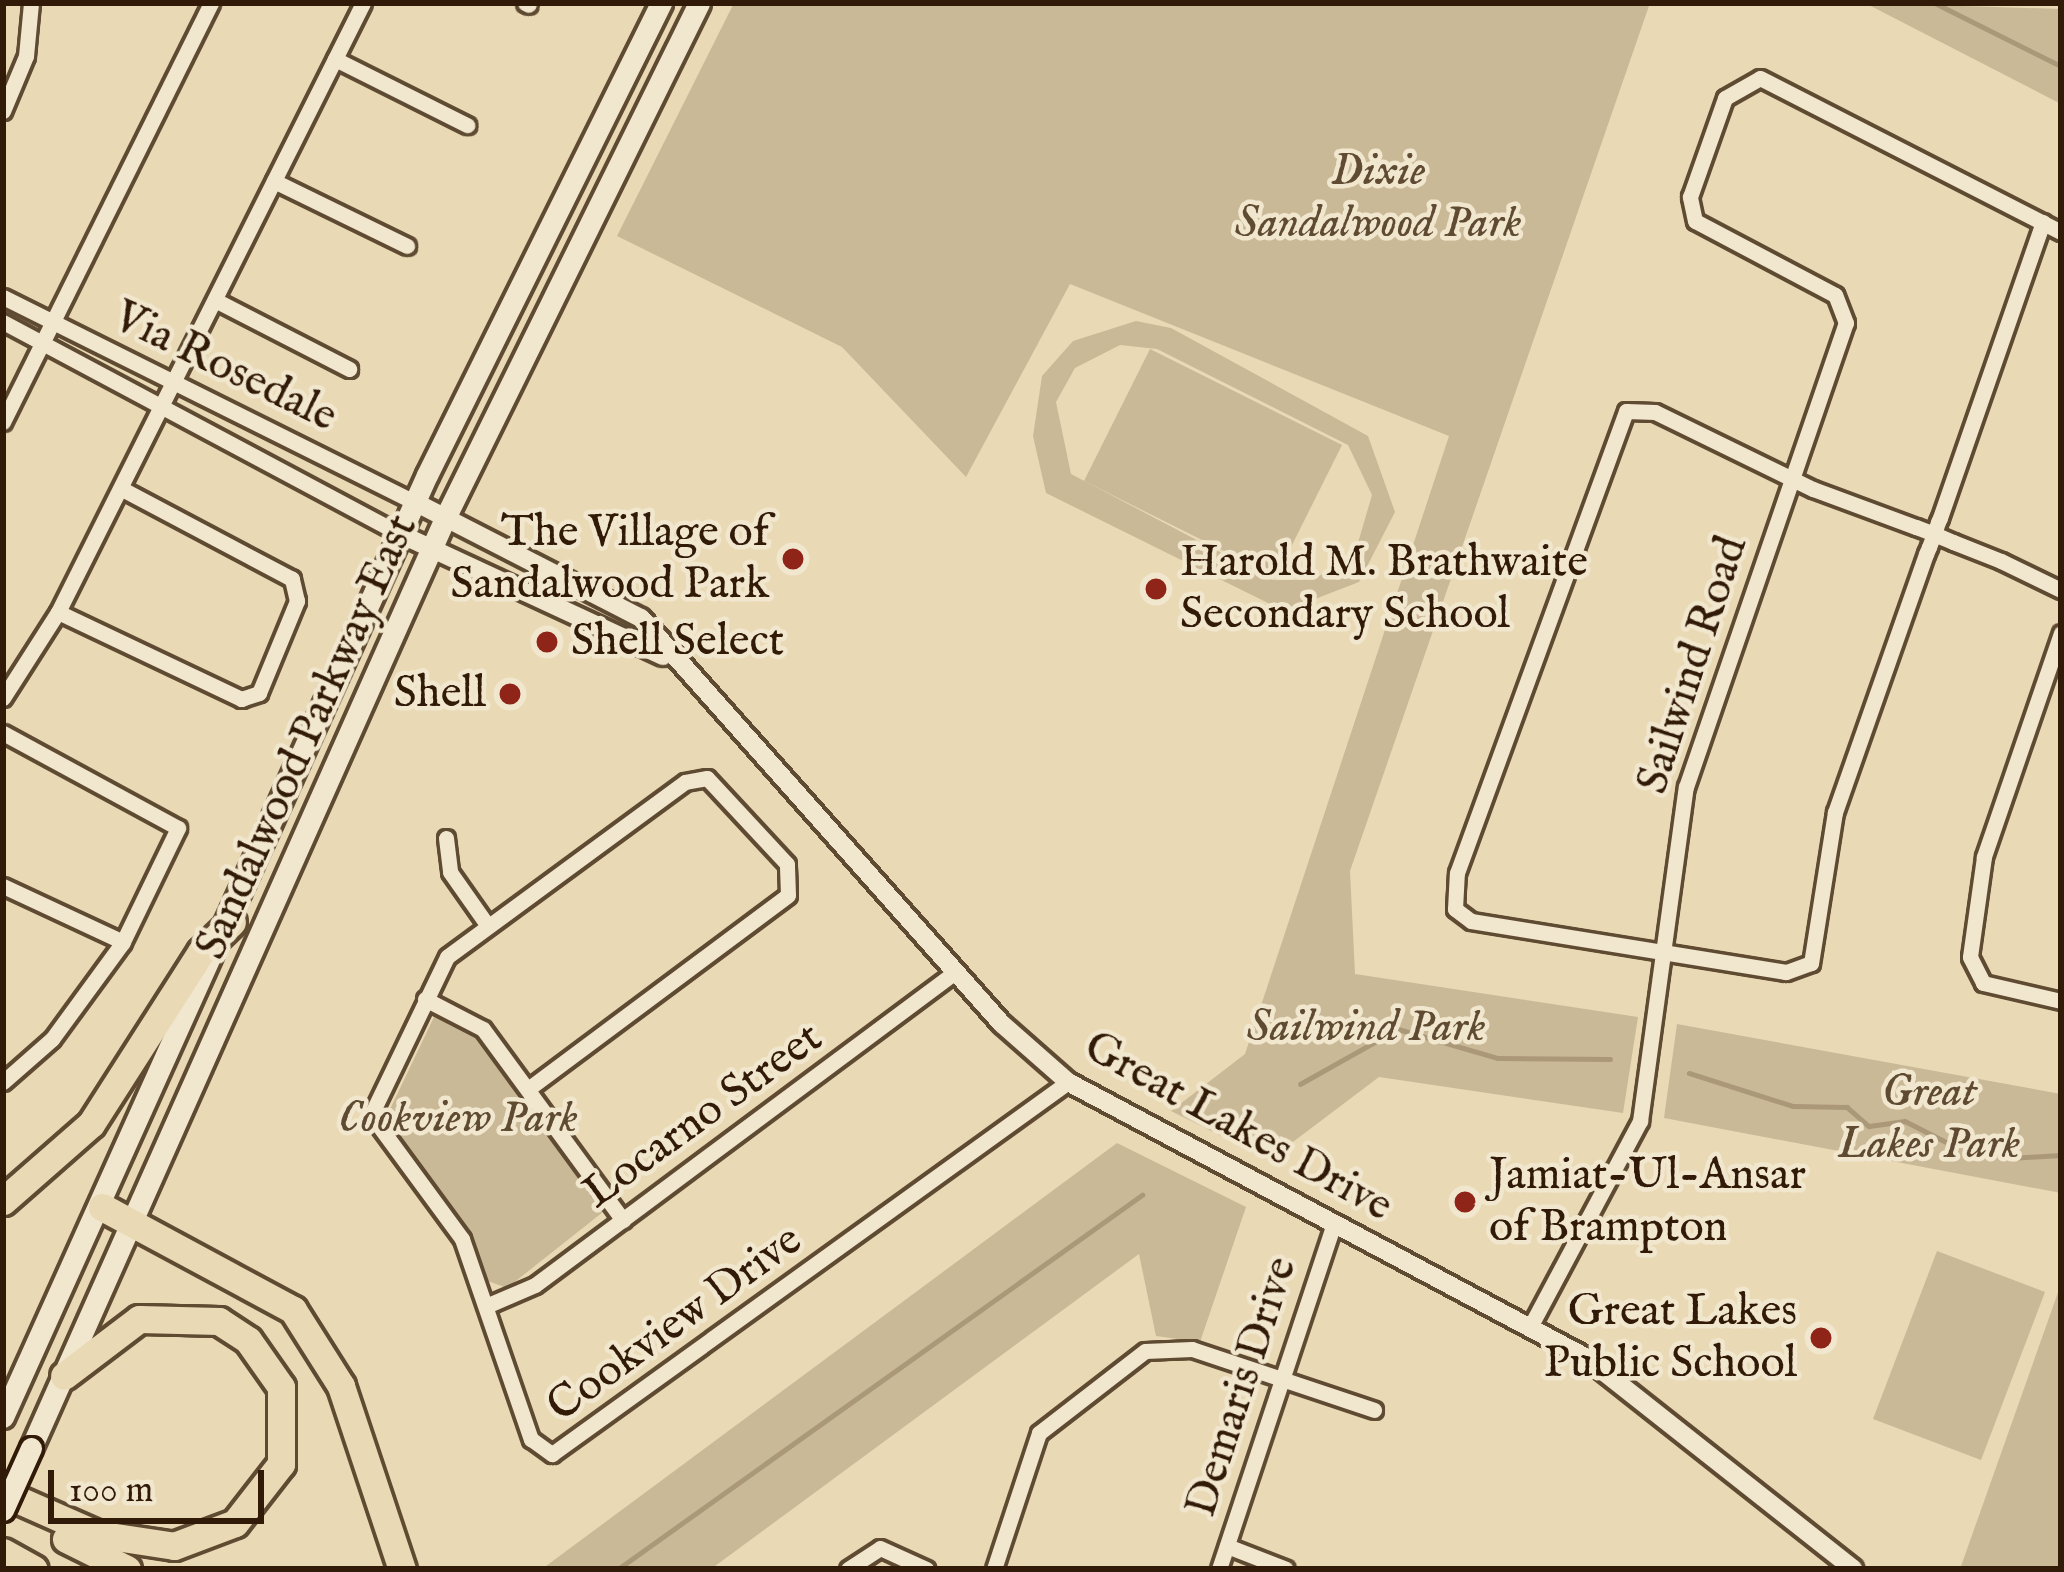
<!DOCTYPE html>
<html>
<head>
<meta charset="utf-8">
<style>
  body { margin:0 }
  #map { position:relative; width:2064px; height:1572px; overflow:hidden; background:#e9d9b4; font-family:"IM FELL English",serif }
  div>[style] { position:absolute }
  [style*='--x'] { left:calc(var(--x)*1px); top:calc(var(--y)*1px); width:calc(var(--w)*1px); rotate:calc(var(--a)*1deg) }
  .green>* { inset:0; background:#cab997 }
  .stream>* { height:4.5px; margin:-2.25px; padding:0 2.25px; transform-origin:2.25px; border-radius:2.25px; background:#aa9879 }
  .roads { filter:drop-shadow(3px 0 #5f4a32) drop-shadow(-3px 0 #5f4a32) drop-shadow(0 3px #5f4a32) drop-shadow(0 -3px #5f4a32) }
  .minor>* { height:15px; margin:-7.5px; padding:0 7.5px; transform-origin:7.5px; border-radius:7.5px; background:#f1e6ce }
  .tertiary>* { height:18px; margin:-9px; padding:0 9px; transform-origin:9px; border-radius:9px; background:#f1e6ce }
  .secondary>* { height:21px; margin:-10.5px; padding:0 10.5px; transform-origin:10.5px; border-radius:10.5px; background:#f1e6ce }
  .motorway>* { height:27px; margin:-13.5px; padding:0 13.5px; transform-origin:13.5px; border-radius:13.5px; background:#e9d9b4 }
  .bridges { filter:drop-shadow(3px 0 #311a07) drop-shadow(-3px 0 #311a07) drop-shadow(0 3px #311a07) drop-shadow(0 -3px #311a07) }
  .secondary-bridge>* { height:21px; margin:-10.5px; padding:0 10.5px; transform-origin:10.5px; border-radius:10.5px; background:#f1e6ce }
  .dots>* { width:33px; height:33px; translate:-50% -50%; box-sizing:border-box; border:6px solid #f1e6ce; border-radius:50% }
  span { translate:-50% -50%; white-space:nowrap; text-align:center; line-height:1.15; -webkit-text-stroke:9px #f1e6ce; paint-order:stroke }
  .park-label { font-size:45px; color:#5f4a32; font-style:italic }
  .street-label { font-size:45px; color:#311a07 }
  .poi-label { font-size:45px; color:#311a07 }
  .right { translate:-100% -50%; text-align:right }
  .left { translate:0 -50%; text-align:left }
  .frame { position:absolute; inset:0; border:6px solid #311a07; pointer-events:none }
  .scale { position:absolute; left:48px; top:1470px; width:216px; height:54px; box-sizing:border-box; border:6px solid #311a07; border-top:0; padding-left:15px; font-size:36px; line-height:42px; white-space:nowrap; color:#311a07; -webkit-text-stroke:9px #f1e6ce; paint-order:stroke }
</style>
</head>
<body>
<div id="map">
  <div class="green">
    <i style="clip-path:polygon(734px 3px,1650px 3px,1350px 871px,1355px 974px,1638px 1017px,1623px 1113px,1379px 1077px,1269px 1160px,1171px 1111px,1245px 1054px,1449px 436px,1070px 284px,966px 477px,842px 347px,617px 236px)"></i>
    <i style="clip-path:polygon(1865px 3px,2061px 9px,2061px 104px)"></i>
    <i style="clip-path:polygon(evenodd,1136px 321px,1171px 328px,1368px 436px,1395px 512px,1359px 582px,1284px 611px,1046px 493px,1033px 436px,1042px 376px,1073px 341px,1136px 321px,1120px 345px,1157px 349px,1348px 445px,1372px 495px,1355px 553px,1313px 580px,1273px 580px,1071px 474px,1056px 402px,1075px 368px,1120px 345px)"></i>
    <i style="clip-path:polygon(1150px 349px,1342px 445px,1276px 577px,1084px 481px)"></i>
    <i style="clip-path:polygon(434px 1017px,479px 1040px,603px 1212px,507px 1288px,488px 1281px,465px 1226px,382px 1126px)"></i>
    <i style="clip-path:polygon(1677px 1024px,2061px 1094px,2061px 1193px,1664px 1118px)"></i>
    <i style="clip-path:polygon(1117px 1143px,1246px 1207px,1200px 1342px,1156px 1336px,1139px 1254px,711px 1569px,542px 1569px)"></i>
    <i style="clip-path:polygon(1937px 1251px,2045px 1292px,1981px 1460px,1873px 1419px)"></i>
    <i style="clip-path:polygon(2061px 1284px,2061px 1569px,1960px 1569px)"></i>
  </div>
  <div class="stream">
    <i style="--x:1935;--y:3;--w:141;--a:26.6"></i>
    <i style="--x:1689;--y:1073;--w:109;--a:17.6"></i>
    <i style="--x:1793;--y:1106;--w:54;--a:1.1"></i>
    <i style="--x:1847;--y:1107;--w:29;--a:41"></i>
    <i style="--x:1869;--y:1126;--w:36;--a:-8"></i>
    <i style="--x:1905;--y:1121;--w:48;--a:27.1"></i>
    <i style="--x:1948;--y:1143;--w:34;--a:-5"></i>
    <i style="--x:1982;--y:1140;--w:33;--a:33"></i>
    <i style="--x:2010;--y:1158;--w:51;--a:-3.4"></i>
    <i style="--x:1300;--y:1084;--w:112;--a:-29.3"></i>
    <i style="--x:1398;--y:1029;--w:104;--a:16.2"></i>
    <i style="--x:1498;--y:1058;--w:112;--a:0.5"></i>
    <i style="--x:618;--y:1569;--w:644;--a:-35.52"></i>
  </div>
  <div class="roads">
    <div class="minor">
      <i style="--x:525;--y:3;--w:4;--a:27"></i>
      <i style="--x:335;--y:59;--w:148;--a:26.6"></i>
      <i style="--x:3;--y:111;--w:60;--a:-67.3"></i>
      <i style="--x:26;--y:56;--w:53;--a:-84.6"></i>
      <i style="--x:274;--y:181;--w:148;--a:26"></i>
      <i style="--x:2043;--y:222;--w:313;--a:109.2"></i>
      <i style="--x:1940;--y:518;--w:4;--a:117"></i>
      <i style="--x:1938;--y:522;--w:13;--a:108"></i>
      <i style="--x:1934;--y:534;--w:14;--a:111"></i>
      <i style="--x:1929;--y:547;--w:8;--a:113"></i>
      <i style="--x:1926;--y:554;--w:274;--a:109.4"></i>
      <i style="--x:1835;--y:812;--w:153;--a:99"></i>
      <i style="--x:1811;--y:963;--w:27;--a:160"></i>
      <i style="--x:1786;--y:972;--w:319;--a:-170.8"></i>
      <i style="--x:1471;--y:921;--w:20;--a:-143"></i>
      <i style="--x:1455;--y:909;--w:36;--a:-87"></i>
      <i style="--x:1457;--y:873;--w:492;--a:-69.9"></i>
      <i style="--x:1626;--y:411;--w:29;--a:2"></i>
      <i style="--x:1655;--y:412;--w:176;--a:26"></i>
      <i style="--x:1813;--y:489;--w:110;--a:20.3"></i>
      <i style="--x:1916;--y:527;--w:19;--a:21"></i>
      <i style="--x:1934;--y:534;--w:21;--a:23"></i>
      <i style="--x:1953;--y:542;--w:52;--a:21.6"></i>
      <i style="--x:2001;--y:561;--w:67;--a:25.8"></i>
      <i style="--x:3;--y:297;--w:460;--a:26.5"></i>
      <i style="--x:215;--y:300;--w:151;--a:27.2"></i>
      <i style="--x:3;--y:322;--w:450;--a:28.1"></i>
      <i style="--x:3;--y:422;--w:468;--a:-63.6"></i>
      <i style="--x:58;--y:612;--w:203;--a:25.4"></i>
      <i style="--x:241;--y:699;--w:19;--a:-18"></i>
      <i style="--x:259;--y:693;--w:100;--a:-67.6"></i>
      <i style="--x:297;--y:601;--w:23;--a:-103"></i>
      <i style="--x:292;--y:579;--w:192;--a:-152.1"></i>
      <i style="--x:2061;--y:633;--w:237;--a:109"></i>
      <i style="--x:1984;--y:857;--w:101;--a:98"></i>
      <i style="--x:1970;--y:957;--w:29;--a:63"></i>
      <i style="--x:1983;--y:983;--w:80;--a:13"></i>
      <i style="--x:3;--y:698;--w:102;--a:-57.4"></i>
      <i style="--x:58;--y:612;--w:681;--a:-63.4"></i>
      <i style="--x:3;--y:733;--w:199;--a:28.5"></i>
      <i style="--x:178;--y:828;--w:127;--a:115.8"></i>
      <i style="--x:123;--y:942;--w:120;--a:126.2"></i>
      <i style="--x:52;--y:1039;--w:65;--a:138.7"></i>
      <i style="--x:446;--y:838;--w:34;--a:83"></i>
      <i style="--x:450;--y:872;--w:66;--a:54.9"></i>
      <i style="--x:3;--y:886;--w:132;--a:25"></i>
      <i style="--x:425;--y:999;--w:65;--a:27.3"></i>
      <i style="--x:483;--y:1029;--w:237;--a:53.8"></i>
      <i style="--x:528;--y:1089;--w:324;--a:-36.7"></i>
      <i style="--x:788;--y:895;--w:31;--a:-92"></i>
      <i style="--x:787;--y:864;--w:117;--a:-132.9"></i>
      <i style="--x:707;--y:778;--w:22;--a:170"></i>
      <i style="--x:685;--y:782;--w:295;--a:143.7"></i>
      <i style="--x:447;--y:957;--w:175;--a:115.7"></i>
      <i style="--x:371;--y:1115;--w:154;--a:53.7"></i>
      <i style="--x:462;--y:1239;--w:212;--a:71"></i>
      <i style="--x:531;--y:1439;--w:26;--a:36"></i>
      <i style="--x:552;--y:1454;--w:636;--a:-35.79"></i>
      <i style="--x:486;--y:1306;--w:53;--a:-23.2"></i>
      <i style="--x:535;--y:1285;--w:524;--a:-36.69"></i>
      <i style="--x:1530;--y:1327;--w:234;--a:-61.9"></i>
      <i style="--x:1640;--y:1121;--w:337;--a:-82.2"></i>
      <i style="--x:1686;--y:787;--w:491;--a:-71"></i>
      <i style="--x:1846;--y:323;--w:30;--a:-111"></i>
      <i style="--x:1835;--y:295;--w:158;--a:-152.1"></i>
      <i style="--x:1695;--y:221;--w:25;--a:-102"></i>
      <i style="--x:1690;--y:197;--w:105;--a:-70.5"></i>
      <i style="--x:1725;--y:98;--w:40;--a:-29.7"></i>
      <i style="--x:1760;--y:78;--w:338;--a:27.1"></i>
      <i style="--x:1227;--y:1546;--w:63;--a:21.3"></i>
      <i style="--x:848;--y:1569;--w:38;--a:-33"></i>
      <i style="--x:880;--y:1548;--w:51;--a:24.5"></i>
      <i style="--x:994;--y:1569;--w:143;--a:-71.7"></i>
      <i style="--x:1039;--y:1433;--w:134;--a:-37.7"></i>
      <i style="--x:1145;--y:1351;--w:47;--a:-2.4"></i>
      <i style="--x:1192;--y:1349;--w:192;--a:18.5"></i>
      <i style="--x:1219;--y:1569;--w:360;--a:-71.6"></i>
    </div>
    <div class="tertiary">
      <i style="--x:415;--y:502;--w:254;--a:27.2"></i>
      <i style="--x:641;--y:618;--w:543;--a:48.36"></i>
      <i style="--x:1002;--y:1024;--w:88;--a:41.3"></i>
      <i style="--x:1068;--y:1082;--w:586;--a:28.01"></i>
      <i style="--x:1585;--y:1357;--w:342;--a:38.3"></i>
      <i style="--x:400;--y:534;--w:290;--a:24.9"></i>
    </div>
    <div class="secondary">
      <i style="--x:3;--y:1417;--w:1033;--a:-65.77"></i>
      <i style="--x:427;--y:475;--w:527;--a:-63.63"></i>
      <i style="--x:31;--y:1448;--w:1020;--a:-66"></i>
      <i style="--x:446;--y:516;--w:572;--a:-63.75"></i>
    </div>
    <div class="motorway">
      <i style="--x:3;--y:1201;--w:117;--a:-41.2"></i>
      <i style="--x:91;--y:1124;--w:204;--a:-57.4"></i>
      <i style="--x:201;--y:952;--w:43;--a:-44.1"></i>
      <i style="--x:102;--y:1207;--w:217;--a:28.3"></i>
      <i style="--x:293;--y:1310;--w:90;--a:57.7"></i>
      <i style="--x:341;--y:1386;--w:193;--a:71.6"></i>
      <i style="--x:3;--y:1493;--w:102;--a:23.8"></i>
      <i style="--x:96;--y:1534;--w:79;--a:8.7"></i>
      <i style="--x:174;--y:1546;--w:65;--a:-20.7"></i>
      <i style="--x:235;--y:1523;--w:75;--a:-52.1"></i>
      <i style="--x:281;--y:1464;--w:77;--a:-90"></i>
      <i style="--x:281;--y:1387;--w:57;--a:-125.1"></i>
      <i style="--x:248;--y:1340;--w:35;--a:-147"></i>
      <i style="--x:219;--y:1321;--w:80;--a:-178.6"></i>
      <i style="--x:139;--y:1319;--w:94;--a:142.8"></i>
      <i style="--x:66;--y:1539;--w:68;--a:26.2"></i>
      <i style="--x:3;--y:1552;--w:35;--a:29"></i>
    </div>
  </div>
  <div class="bridges">
    <div class="secondary-bridge">
      <i style="--x:3;--y:1510;--w:68;--a:-65.7"></i>
    </div>
  </div>
  <div class="dots">
    <i style="left:793px;top:559px;background:#8f2418"></i>
    <i style="left:1156px;top:589px;background:#8f2418"></i>
    <i style="left:547px;top:642px;background:#8f2418"></i>
    <i style="left:510px;top:694px;background:#8f2418"></i>
    <i style="left:1465px;top:1202px;background:#8f2418"></i>
    <i style="left:1821px;top:1338px;background:#8f2418"></i>
  </div>
  <div class="park-label">
    <span style="left:1378px;top:198px">Dixie<br>Sandalwood Park</span>
    <span style="left:1366px;top:1028px">Sailwind Park</span>
    <span style="left:1929px;top:1119px">Great<br>Lakes Park</span>
    <span style="left:458px;top:1119px">Cookview Park</span>
  </div>
  <div class="street-label">
    <span style="left:225px;top:367px;rotate:26deg">Via Rosedale</span>
    <span style="left:1693px;top:665px;rotate:-72deg">Sailwind Road</span>
    <span style="left:307px;top:737px;rotate:-66deg">Sandalwood Parkway East</span>
    <span style="left:703px;top:1116px;rotate:-36deg">Locarno Street</span>
    <span style="left:1238px;top:1127px;rotate:29deg">Great Lakes Drive</span>
    <span style="left:675px;top:1324px;rotate:-36deg">Cookview Drive</span>
    <span style="left:1242px;top:1387px;rotate:-72deg">Demaris Drive</span>
  </div>
  <div class="poi-label">
    <span class="right" style="left:769px;top:559px">The Village of<br>Sandalwood Park</span>
    <span class="left" style="left:1180px;top:589px">Harold M. Brathwaite<br>Secondary School</span>
    <span class="left" style="left:571px;top:642px">Shell Select</span>
    <span class="right" style="left:486px;top:694px">Shell</span>
    <span class="left" style="left:1489px;top:1202px">Jamiat-Ul-Ansar<br>of Brampton</span>
    <span class="right" style="left:1797px;top:1338px">Great Lakes<br>Public School</span>
  </div>
  <div class="frame"></div>
  <div class="scale">100 m</div>
</div>
</body>
</html>
